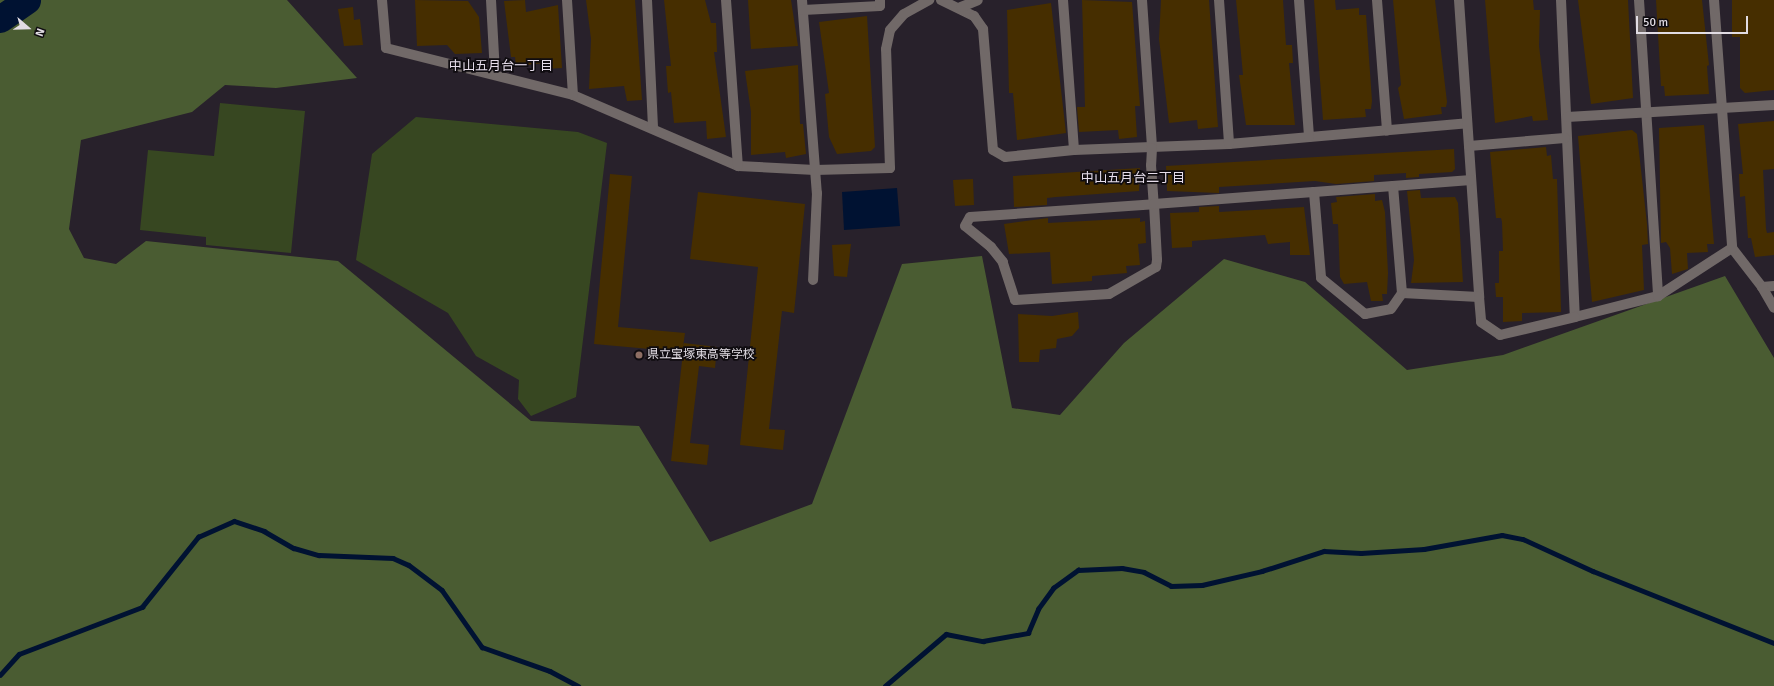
<!DOCTYPE html>
<html>
<head>
<meta charset="utf-8">
<style>
  body { margin:0 }
  #map { position:relative; width:1774px; height:686px; overflow:hidden; background:#28212b; font-family:Signika,"Noto Sans JP",sans-serif }
  div>[style] { position:absolute }
  [style*='--x'] { left:calc(var(--x)*1px); top:calc(var(--y)*1px); width:calc(var(--w)*1px); rotate:calc(var(--a)*1deg) }
  .green>* { inset:0; background:#374721 }
  .forest>* { inset:0; background:#4a5c32 }
  .water>* { inset:0; background:#001232 }
  .stream>* { height:4.5px; margin:-2.25px; padding:0 2.25px; transform-origin:2.25px; border-radius:2.25px; background:#001232 }
  .river>* { height:27px; margin:-13.5px; padding:0 13.5px; transform-origin:13.5px; border-radius:13.5px; background:#001232 }
  .building>* { inset:0; background:#462e00 }
  .minor>* { height:10px; margin:-5px; padding:0 5px; transform-origin:5px; border-radius:5px; background:#716968 }
  .dots>* { width:11px; height:11px; translate:-50% -50%; box-sizing:border-box; border:2px solid #0f0c10; border-radius:50% }
  span { translate:-50% -50%; white-space:nowrap; text-align:center; line-height:1.15; -webkit-text-stroke:3.5px #0f0c10; paint-order:stroke }
  .poi-label { font-size:12px; color:#e1dce3 }
  .left { translate:0 -50%; text-align:left }
  .neighbourhood-label { font-size:13px; color:#e6ddeb }
  .north { position:absolute; left:8px; top:8px; width:40px; height:40px; -webkit-text-stroke:3px #0f0c10; paint-order:stroke; rotate:110deg; font-size:11px; font-weight:700; line-height:16px; text-align:center; color:#e1dce3 }
  .north::after { content:''; display:block; margin:auto; width:14px; height:18px; background:#e1dce3; clip-path:polygon(50% 0,100% 100%,50% 72%,0 100%) }
  .scale { position:absolute; left:1636px; top:16px; width:112px; height:18px; box-sizing:border-box; border:2px solid #e1dce3; border-top:0; padding-left:5px; font-size:12px; line-height:14px; white-space:nowrap; color:#e1dce3; -webkit-text-stroke:3px #0f0c10; paint-order:stroke }
</style>
</head>
<body>
<div id="map">
  <div class="green">
    <i style="clip-path:polygon(220px 103px,305px 111px,291px 253px,206px 245px,206px 237px,140px 230px,148px 150px,214px 156px)"></i>
    <i style="clip-path:polygon(416px 117px,578px 132px,607px 143px,576px 397px,531px 416px,518px 399px,519px 380px,476px 356px,448px 313px,356px 260px,372px 154px)"></i>
  </div>
  <div class="forest">
    <i style="clip-path:polygon(0 0,287px 0,357px 78px,276px 88px,225px 85px,192px 112px,81px 140px,69px 229px,84px 258px,116px 264px,146px 241px,338px 261px,531px 421px,639px 426px,710px 542px,812px 504px,902px 264px,982px 256px,1012px 408px,1060px 415px,1124px 343px,1224px 259px,1305px 282px,1407px 370px,1503px 355px,1725px 276px,1774px 358px,1774px 686px,0 686px)"></i>
  </div>
  <div class="water">
    <i style="clip-path:polygon(897px 188px,900px 226px,844px 230px,842px 192px)"></i>
  </div>
  <div class="stream">
    <i style="--x:0;--y:675;--w:28;--a:-48"></i>
    <i style="--x:19;--y:654;--w:132;--a:-20.9"></i>
    <i style="--x:142;--y:607;--w:90;--a:-51.3"></i>
    <i style="--x:198;--y:537;--w:39;--a:-24"></i>
    <i style="--x:234;--y:521;--w:32;--a:18"></i>
    <i style="--x:264;--y:531;--w:34;--a:30"></i>
    <i style="--x:294;--y:548;--w:26;--a:16"></i>
    <i style="--x:319;--y:555;--w:74;--a:2.3"></i>
    <i style="--x:393;--y:558;--w:17;--a:24"></i>
    <i style="--x:409;--y:565;--w:41;--a:37.1"></i>
    <i style="--x:442;--y:590;--w:70;--a:54.9"></i>
    <i style="--x:482;--y:647;--w:72;--a:19.4"></i>
    <i style="--x:550;--y:671;--w:32;--a:28"></i>
    <i style="--x:885;--y:686;--w:80;--a:-40.4"></i>
    <i style="--x:946;--y:634;--w:38;--a:11"></i>
    <i style="--x:983;--y:641;--w:46;--a:-10.1"></i>
    <i style="--x:1028;--y:633;--w:26;--a:-67"></i>
    <i style="--x:1038;--y:609;--w:26;--a:-54"></i>
    <i style="--x:1053;--y:588;--w:31;--a:-36"></i>
    <i style="--x:1078;--y:570;--w:44;--a:-2.6"></i>
    <i style="--x:1122;--y:568;--w:22;--a:10"></i>
    <i style="--x:1144;--y:572;--w:30;--a:27"></i>
    <i style="--x:1171;--y:586;--w:31;--a:-2"></i>
    <i style="--x:1202;--y:585;--w:62;--a:-13.1"></i>
    <i style="--x:1262;--y:571;--w:65;--a:-17.9"></i>
    <i style="--x:1324;--y:551;--w:37;--a:3"></i>
    <i style="--x:1361;--y:553;--w:63;--a:-3.6"></i>
    <i style="--x:1424;--y:549;--w:79;--a:-10.2"></i>
    <i style="--x:1502;--y:535;--w:21;--a:11"></i>
    <i style="--x:1523;--y:539;--w:77;--a:24.6"></i>
    <i style="--x:1593;--y:571;--w:195;--a:21.7"></i>
  </div>
  <div class="river">
    <i style="--x:0;--y:19;--w:33;--a:-35"></i>
  </div>
  <div class="building">
    <i style="clip-path:polygon(415px 0,468px 1px,479px 17px,482px 53px,455px 54px,447px 45px,417px 46px)"></i>
    <i style="clip-path:polygon(525px 0,526px 12px,558px 5px,562px 68px,545px 69px,545px 63px,516px 66px,515px 57px,511px 57px,504px 1px)"></i>
    <i style="clip-path:polygon(586px 0,635px 0,642px 100px,627px 101px,624px 86px,589px 89px,591px 39px)"></i>
    <i style="clip-path:polygon(664px 0,705px 0,711px 23px,716px 23px,717px 52px,714px 52px,726px 137px,707px 139px,706px 121px,674px 123px,671px 92px,668px 93px,666px 66px,671px 66px)"></i>
    <i style="clip-path:polygon(748px 0,791px 0,798px 46px,751px 49px)"></i>
    <i style="clip-path:polygon(1082px 0,1132px 2px,1140px 106px,1135px 106px,1137px 137px,1119px 139px,1118px 130px,1079px 132px,1077px 107px,1085px 107px)"></i>
    <i style="clip-path:polygon(1161px 0,1209px 0,1218px 127px,1198px 129px,1197px 120px,1169px 123px,1159px 39px)"></i>
    <i style="clip-path:polygon(1236px 0,1283px 0,1286px 45px,1292px 45px,1293px 63px,1289px 63px,1295px 125px,1246px 125px,1239px 75px,1243px 75px)"></i>
    <i style="clip-path:polygon(1314px 0,1335px 0,1336px 10px,1359px 8px,1359px 15px,1366px 15px,1372px 101px,1371px 109px,1365px 109px,1366px 117px,1323px 120px)"></i>
    <i style="clip-path:polygon(1393px 0,1435px 0,1447px 102px,1446px 107px,1441px 107px,1442px 114px,1404px 119px,1398px 88px,1401px 85px)"></i>
    <i style="clip-path:polygon(1485px 0,1533px 0,1534px 10px,1540px 10px,1539px 46px,1548px 120px,1533px 121px,1532px 116px,1495px 123px)"></i>
    <i style="clip-path:polygon(1578px 0,1628px 0,1633px 98px,1591px 104px)"></i>
    <i style="clip-path:polygon(1656px 0,1702px 0,1709px 65px,1707px 66px,1709px 94px,1665px 96px,1664px 86px,1661px 86px)"></i>
    <i style="clip-path:polygon(1732px 0,1774px 0,1774px 90px,1745px 93px,1740px 88px,1740px 37px,1732px 37px)"></i>
    <i style="clip-path:polygon(1051px 3px,1066px 133px,1017px 140px,1013px 93px,1009px 93px,1007px 10px)"></i>
    <i style="clip-path:polygon(353px 7px,354px 20px,360px 19px,363px 45px,344px 46px,338px 9px)"></i>
    <i style="clip-path:polygon(867px 16px,875px 147px,871px 151px,837px 154px,829px 137px,825px 94px,829px 93px,819px 22px)"></i>
    <i style="clip-path:polygon(798px 65px,800px 124px,803px 124px,806px 154px,786px 158px,785px 152px,751px 155px,751px 112px,745px 71px)"></i>
    <i style="clip-path:polygon(1774px 121px,1774px 169px,1763px 170px,1766px 229px,1767px 233px,1774px 232px,1774px 255px,1755px 257px,1751px 238px,1748px 238px,1745px 196px,1740px 197px,1739px 174px,1743px 174px,1738px 124px)"></i>
    <i style="clip-path:polygon(1704px 125px,1714px 244px,1707px 244px,1708px 252px,1687px 253px,1688px 269px,1672px 274px,1670px 248px,1666px 242px,1661px 243px,1659px 128px)"></i>
    <i style="clip-path:polygon(1632px 130px,1637px 134px,1647px 224px,1648px 244px,1642px 245px,1644px 290px,1592px 302px,1578px 136px)"></i>
    <i style="clip-path:polygon(1546px 147px,1547px 156px,1551px 155px,1553px 179px,1557px 179px,1561px 309px,1561px 312px,1522px 313px,1522px 321px,1503px 322px,1503px 297px,1496px 297px,1495px 283px,1499px 283px,1499px 251px,1503px 251px,1502px 222px,1501px 218px,1496px 218px,1490px 152px)"></i>
    <i style="clip-path:polygon(1454px 149px,1455px 169px,1452px 172px,1419px 174px,1419px 177px,1406px 178px,1406px 173px,1374px 175px,1374px 181px,1336px 184px,1315px 181px,1219px 187px,1219px 193px,1167px 191px,1166px 166px)"></i>
    <i style="clip-path:polygon(1140px 168px,1139px 191px,1056px 197px,1047px 198px,1047px 205px,1014px 207px,1013px 176px)"></i>
    <i style="clip-path:polygon(610px 174px,632px 176px,618px 327px,685px 333px,683px 347px,684px 343px,717px 347px,715px 368px,699px 366px,690px 443px,709px 445px,707px 465px,671px 461px,683px 352px,594px 344px)"></i>
    <i style="clip-path:polygon(973px 179px,974px 205px,955px 206px,953px 180px)"></i>
    <i style="clip-path:polygon(1420px 190px,1421px 198px,1455px 197px,1458px 203px,1463px 282px,1411px 283px,1414px 260px,1407px 191px)"></i>
    <i style="clip-path:polygon(698px 192px,805px 204px,794px 313px,782px 311px,769px 429px,785px 430px,783px 450px,740px 445px,758px 267px,690px 259px)"></i>
    <i style="clip-path:polygon(1375px 194px,1375px 201px,1382px 200px,1385px 212px,1388px 273px,1387px 294px,1382px 294px,1383px 301px,1371px 301px,1367px 282px,1344px 284px,1340px 277px,1338px 224px,1333px 224px,1331px 203px,1337px 202px,1336px 197px)"></i>
    <i style="clip-path:polygon(1219px 206px,1219px 212px,1304px 207px,1310px 255px,1290px 255px,1290px 242px,1268px 244px,1265px 235px,1192px 241px,1192px 247px,1172px 248px,1170px 213px,1199px 212px,1199px 207px)"></i>
    <i style="clip-path:polygon(1048px 218px,1048px 223px,1140px 218px,1140px 222px,1145px 221px,1146px 243px,1138px 244px,1140px 265px,1126px 266px,1127px 273px,1092px 276px,1092px 281px,1052px 284px,1050px 252px,1009px 254px,1004px 224px)"></i>
    <i style="clip-path:polygon(851px 244px,847px 277px,834px 276px,832px 245px)"></i>
    <i style="clip-path:polygon(1078px 312px,1079px 328px,1072px 336px,1057px 339px,1056px 348px,1040px 350px,1039px 362px,1019px 362px,1018px 314px,1052px 316px)"></i>
  </div>
  <div class="minor">
    <i style="--x:382;--y:0;--w:48;--a:85.2"></i>
    <i style="--x:386;--y:48;--w:193;--a:14.1"></i>
    <i style="--x:573;--y:95;--w:180;--a:23.3"></i>
    <i style="--x:738;--y:166;--w:77;--a:3"></i>
    <i style="--x:815;--y:170;--w:75;--a:-1.5"></i>
    <i style="--x:890;--y:168;--w:119;--a:-91.9"></i>
    <i style="--x:886;--y:49;--w:19;--a:-78"></i>
    <i style="--x:890;--y:30;--w:21;--a:-49"></i>
    <i style="--x:904;--y:14;--w:29;--a:-29"></i>
    <i style="--x:491;--y:0;--w:75;--a:86.9"></i>
    <i style="--x:567;--y:0;--w:95;--a:86.4"></i>
    <i style="--x:647;--y:0;--w:127;--a:87.3"></i>
    <i style="--x:726;--y:0;--w:166;--a:85.9"></i>
    <i style="--x:802;--y:0;--w:194;--a:85.6"></i>
    <i style="--x:817;--y:193;--w:87;--a:92.6"></i>
    <i style="--x:941;--y:0;--w:37;--a:26"></i>
    <i style="--x:974;--y:16;--w:16;--a:55"></i>
    <i style="--x:983;--y:29;--w:121;--a:85.3"></i>
    <i style="--x:993;--y:150;--w:14;--a:30"></i>
    <i style="--x:1005;--y:157;--w:69;--a:-5.8"></i>
    <i style="--x:1074;--y:150;--w:155;--a:-2.2"></i>
    <i style="--x:1229;--y:144;--w:239;--a:-5"></i>
    <i style="--x:1063;--y:0;--w:150;--a:85.8"></i>
    <i style="--x:1142;--y:0;--w:148;--a:86.1"></i>
    <i style="--x:1152;--y:148;--w:17;--a:93"></i>
    <i style="--x:1151;--y:165;--w:39;--a:86"></i>
    <i style="--x:1154;--y:204;--w:56;--a:86.9"></i>
    <i style="--x:1157;--y:260;--w:7;--a:98"></i>
    <i style="--x:1156;--y:267;--w:54;--a:150.1"></i>
    <i style="--x:1109;--y:294;--w:94;--a:176.3"></i>
    <i style="--x:1015;--y:300;--w:40;--a:-108"></i>
    <i style="--x:1003;--y:262;--w:19;--a:-129"></i>
    <i style="--x:991;--y:247;--w:33;--a:-141"></i>
    <i style="--x:965;--y:226;--w:10;--a:-61"></i>
    <i style="--x:970;--y:217;--w:184;--a:-4"></i>
    <i style="--x:1154;--y:204;--w:160;--a:-4.3"></i>
    <i style="--x:1219;--y:0;--w:144;--a:86"></i>
    <i style="--x:1299;--y:0;--w:137;--a:85.8"></i>
    <i style="--x:1377;--y:0;--w:131;--a:85.6"></i>
    <i style="--x:1459;--y:0;--w:298;--a:86.1"></i>
    <i style="--x:1561;--y:0;--w:317;--a:87.5"></i>
    <i style="--x:1575;--y:317;--w:86;--a:-14.2"></i>
    <i style="--x:1658;--y:296;--w:88;--a:-33"></i>
    <i style="--x:1732;--y:248;--w:49;--a:52.4"></i>
    <i style="--x:1639;--y:0;--w:297;--a:86.3"></i>
    <i style="--x:1714;--y:0;--w:249;--a:85.8"></i>
    <i style="--x:961;--y:7;--w:18;--a:-22"></i>
    <i style="--x:803;--y:10;--w:77;--a:-3"></i>
    <i style="--x:880;--y:6;--w:6;--a:-90"></i>
    <i style="--x:1567;--y:117;--w:207;--a:-3.3"></i>
    <i style="--x:1469;--y:146;--w:96;--a:-4.8"></i>
    <i style="--x:1471;--y:180;--w:157;--a:175.6"></i>
    <i style="--x:1314;--y:192;--w:86;--a:85.3"></i>
    <i style="--x:1321;--y:278;--w:57;--a:39.3"></i>
    <i style="--x:1365;--y:314;--w:26;--a:-11"></i>
    <i style="--x:1391;--y:309;--w:19;--a:-55"></i>
    <i style="--x:1402;--y:293;--w:77;--a:3"></i>
    <i style="--x:1479;--y:297;--w:25;--a:85"></i>
    <i style="--x:1481;--y:322;--w:23;--a:34"></i>
    <i style="--x:1500;--y:335;--w:77;--a:-13.5"></i>
    <i style="--x:1393;--y:186;--w:107;--a:85.2"></i>
    <i style="--x:1774;--y:286;--w:12;--a:175"></i>
    <i style="--x:1762;--y:287;--w:24;--a:60"></i>
  </div>
  <div class="dots">
    <i style="left:639px;top:355px;background:#8d6e63"></i>
  </div>
  <div class="poi-label">
    <span class="left" style="left:647px;top:355px">県立宝塚東高等学校</span>
  </div>
  <div class="neighbourhood-label">
    <span style="left:501px;top:66px">中山五月台一丁目</span>
    <span style="left:1133px;top:178px">中山五月台二丁目</span>
  </div>
  <div class="north">N</div>
  <div class="scale">50 m</div>
</div>
</body>
</html>
